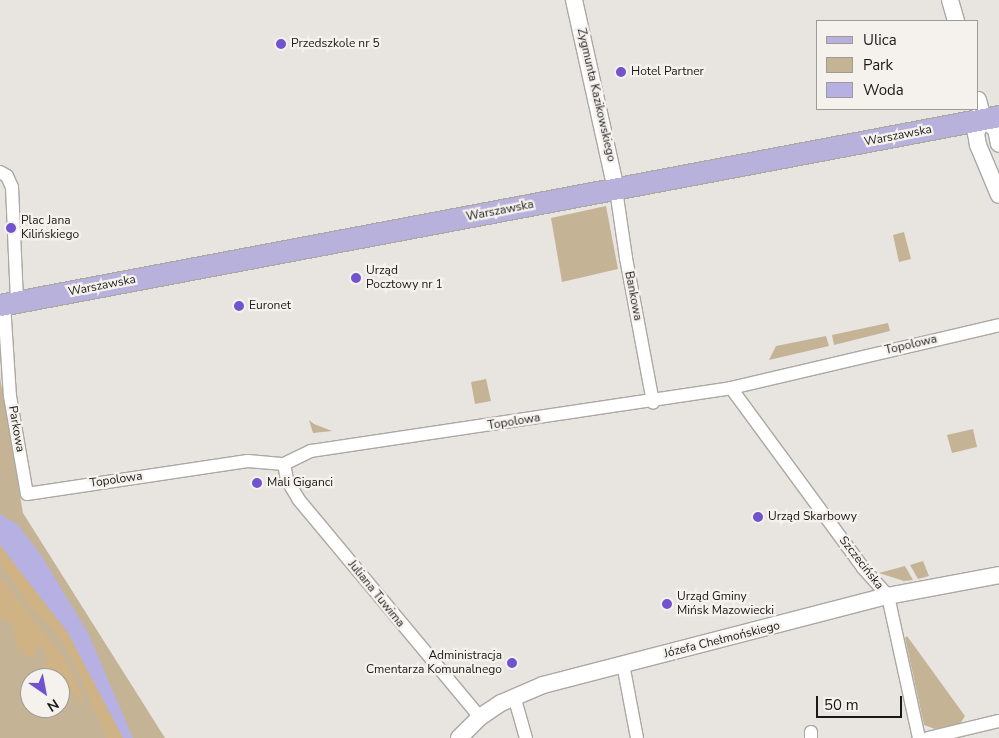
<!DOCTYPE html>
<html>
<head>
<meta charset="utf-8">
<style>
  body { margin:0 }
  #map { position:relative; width:999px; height:738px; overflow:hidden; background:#e8e5e1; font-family:"Nunito Sans",sans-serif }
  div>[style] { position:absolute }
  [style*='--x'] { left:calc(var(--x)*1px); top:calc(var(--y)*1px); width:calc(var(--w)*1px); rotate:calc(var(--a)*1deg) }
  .green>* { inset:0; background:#c5b396 }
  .forest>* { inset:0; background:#cfb384 }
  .water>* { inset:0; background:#b6b1e2 }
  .roads { filter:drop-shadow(1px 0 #aba8a4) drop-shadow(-1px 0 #aba8a4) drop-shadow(0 1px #aba8a4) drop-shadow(0 -1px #aba8a4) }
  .minor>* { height:12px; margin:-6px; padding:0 6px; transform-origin:6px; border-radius:6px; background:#fff }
  .tertiary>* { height:16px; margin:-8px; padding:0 8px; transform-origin:8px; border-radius:8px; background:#fff }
  .primary>* { height:21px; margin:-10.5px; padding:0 10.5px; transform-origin:10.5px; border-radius:10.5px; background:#b8b1dc }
  .dots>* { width:14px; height:14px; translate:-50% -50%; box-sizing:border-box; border:2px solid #f5f2ee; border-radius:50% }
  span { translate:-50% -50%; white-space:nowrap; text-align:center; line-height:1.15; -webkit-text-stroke:4.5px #f5f2ee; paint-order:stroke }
  .poi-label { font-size:12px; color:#191917 }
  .left { translate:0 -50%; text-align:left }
  .right { translate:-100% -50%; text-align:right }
  .street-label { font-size:12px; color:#191917 }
  .legend { position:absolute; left:816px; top:20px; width:162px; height:90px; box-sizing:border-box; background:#f5f2ee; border:1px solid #9d9b98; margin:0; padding:6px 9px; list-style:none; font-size:15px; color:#191917 }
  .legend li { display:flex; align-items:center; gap:10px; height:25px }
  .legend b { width:25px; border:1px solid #9d9b98 }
  .north { position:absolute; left:20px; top:668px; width:50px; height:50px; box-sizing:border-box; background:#f5f2ee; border:1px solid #9d9b98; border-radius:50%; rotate:147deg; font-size:14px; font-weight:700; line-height:20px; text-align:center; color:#191917 }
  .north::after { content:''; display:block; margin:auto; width:18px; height:22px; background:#7053cd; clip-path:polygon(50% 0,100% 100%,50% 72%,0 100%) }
  .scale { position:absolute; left:816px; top:696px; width:86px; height:22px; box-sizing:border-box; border:2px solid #191917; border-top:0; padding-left:6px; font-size:15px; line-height:18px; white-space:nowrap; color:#191917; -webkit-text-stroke:4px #f5f2ee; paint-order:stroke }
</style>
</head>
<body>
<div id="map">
  <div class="green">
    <i style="clip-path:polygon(606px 206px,618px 269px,562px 282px,551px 218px)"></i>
    <i style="clip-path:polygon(904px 232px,911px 259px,899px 262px,893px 235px)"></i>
    <i style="clip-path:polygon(888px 323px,890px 331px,834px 345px,832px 335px)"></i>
    <i style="clip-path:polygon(826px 336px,829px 346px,769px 360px,776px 346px)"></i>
    <i style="clip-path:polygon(evenodd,0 377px,23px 513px,165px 738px,0 738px,0 377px,30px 678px,60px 678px,60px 708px,30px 708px,30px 678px)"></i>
    <i style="clip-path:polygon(486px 379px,491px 401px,475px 404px,471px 382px)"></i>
    <i style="clip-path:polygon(309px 420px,314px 424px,332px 431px,313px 433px)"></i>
    <i style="clip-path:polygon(973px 429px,977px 447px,952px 453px,947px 435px)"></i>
    <i style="clip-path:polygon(923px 561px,929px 576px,918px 579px,910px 565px)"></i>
    <i style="clip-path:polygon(905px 566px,913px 580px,904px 581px,879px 573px)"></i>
    <i style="clip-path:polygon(907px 636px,965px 716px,960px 724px,935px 729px,924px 725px,905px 638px)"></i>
  </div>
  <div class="forest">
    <i style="clip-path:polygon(0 545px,68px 633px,123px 738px,107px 738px,73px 660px,56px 632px,29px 606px,0 562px)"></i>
    <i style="clip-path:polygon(0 577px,68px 664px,84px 700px,80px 703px,73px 692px,60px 691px,60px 678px,41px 678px,39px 673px,47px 661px,47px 651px,41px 646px,35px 648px,35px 657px,29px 658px,17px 646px,12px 623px,0 618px)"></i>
  </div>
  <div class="water">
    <i style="clip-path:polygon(0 514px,18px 525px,41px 555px,88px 633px,133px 738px,123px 738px,68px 633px,0 545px)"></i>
  </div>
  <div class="roads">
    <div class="minor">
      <i style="--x:0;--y:172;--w:8;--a:30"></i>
      <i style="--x:7;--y:176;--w:12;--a:66"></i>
      <i style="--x:12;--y:187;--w:115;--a:87.5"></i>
      <i style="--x:616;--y:190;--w:69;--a:81.6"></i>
      <i style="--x:626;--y:258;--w:147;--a:79.4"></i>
      <i style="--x:4;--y:304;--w:92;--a:86.3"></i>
      <i style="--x:10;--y:396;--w:99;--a:80.2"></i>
      <i style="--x:27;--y:494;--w:223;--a:-8.5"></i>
      <i style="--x:248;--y:461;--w:36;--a:5"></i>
      <i style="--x:284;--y:464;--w:30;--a:-26"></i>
      <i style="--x:311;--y:451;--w:425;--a:-8.5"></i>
      <i style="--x:731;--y:388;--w:275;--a:-13.2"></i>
      <i style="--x:731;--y:388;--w:223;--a:53.7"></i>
      <i style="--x:863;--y:568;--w:38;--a:48"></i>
      <i style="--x:888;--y:596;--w:145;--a:77.7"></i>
      <i style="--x:284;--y:464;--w:16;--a:79"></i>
      <i style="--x:287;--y:480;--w:23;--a:59"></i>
      <i style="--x:299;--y:500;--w:283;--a:50.2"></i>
      <i style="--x:623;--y:664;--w:75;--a:79.3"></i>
      <i style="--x:514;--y:696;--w:44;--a:74.1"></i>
      <i style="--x:811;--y:738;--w:6;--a:-90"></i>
      <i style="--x:928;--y:738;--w:73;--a:-13.5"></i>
    </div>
    <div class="tertiary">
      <i style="--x:574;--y:0;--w:195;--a:77.5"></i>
      <i style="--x:950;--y:0;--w:22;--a:74"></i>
      <i style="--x:978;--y:100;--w:20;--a:75"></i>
      <i style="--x:983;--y:119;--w:16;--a:117"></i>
      <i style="--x:976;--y:133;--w:12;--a:81"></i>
      <i style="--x:978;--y:145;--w:54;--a:67.2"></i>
      <i style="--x:983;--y:119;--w:16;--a:38"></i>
      <i style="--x:996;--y:129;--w:15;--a:79"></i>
      <i style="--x:459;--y:738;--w:30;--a:-45"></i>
      <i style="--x:480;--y:717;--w:25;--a:-34"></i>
      <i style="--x:501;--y:703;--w:46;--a:-23.2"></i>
      <i style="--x:543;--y:685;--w:356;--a:-14.5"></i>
      <i style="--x:888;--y:596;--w:113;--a:-10.7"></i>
    </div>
    <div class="primary">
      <i style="--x:0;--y:305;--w:1017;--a:-10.71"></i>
    </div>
  </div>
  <div class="dots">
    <i style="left:281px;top:44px;background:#7053cd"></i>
    <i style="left:621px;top:72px;background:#7053cd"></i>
    <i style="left:11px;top:228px;background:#7053cd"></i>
    <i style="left:356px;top:278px;background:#7053cd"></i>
    <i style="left:239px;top:306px;background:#7053cd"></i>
    <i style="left:257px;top:483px;background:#7053cd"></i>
    <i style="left:758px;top:517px;background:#7053cd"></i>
    <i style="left:667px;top:604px;background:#7053cd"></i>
    <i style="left:512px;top:663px;background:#7053cd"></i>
  </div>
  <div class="poi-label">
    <span class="left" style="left:291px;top:44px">Przedszkole nr 5</span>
    <span class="left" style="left:631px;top:72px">Hotel Partner</span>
    <span class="left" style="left:21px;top:228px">Plac Jana<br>Kilińskiego</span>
    <span class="left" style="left:366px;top:278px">Urząd<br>Pocztowy nr 1</span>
    <span class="left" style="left:249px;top:306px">Euronet</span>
    <span class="left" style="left:267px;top:483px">Mali Giganci</span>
    <span class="left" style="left:768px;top:517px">Urząd Skarbowy</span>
    <span class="left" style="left:677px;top:604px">Urząd Gminy<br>Mińsk Mazowiecki</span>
    <span class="right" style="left:502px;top:663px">Administracja<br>Cmentarza Komunalnego</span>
  </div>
  <div class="street-label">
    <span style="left:596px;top:95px;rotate:77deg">Zygmunta Kazikowskiego</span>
    <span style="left:898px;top:136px;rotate:-11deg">Warszawska</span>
    <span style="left:500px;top:211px;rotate:-11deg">Warszawska</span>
    <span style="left:102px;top:286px;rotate:-11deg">Warszawska</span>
    <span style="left:633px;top:296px;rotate:79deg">Bankowa</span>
    <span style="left:911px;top:345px;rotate:-13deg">Topolowa</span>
    <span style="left:514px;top:422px;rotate:-9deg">Topolowa</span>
    <span style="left:16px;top:429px;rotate:80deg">Parkowa</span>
    <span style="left:116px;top:480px;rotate:-8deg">Topolowa</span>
    <span style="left:861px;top:563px;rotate:52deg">Szczecińska</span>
    <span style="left:376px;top:594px;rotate:51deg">Juliana Tuwima</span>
    <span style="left:722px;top:640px;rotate:-14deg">Józefa Chełmońskiego</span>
  </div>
  <ul class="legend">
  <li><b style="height:6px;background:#b8b1dc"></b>Ulica</li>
  <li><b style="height:14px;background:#c5b396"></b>Park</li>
  <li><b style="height:14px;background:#b6b1e2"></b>Woda</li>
  </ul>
  <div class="north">N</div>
  <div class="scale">50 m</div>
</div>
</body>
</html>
